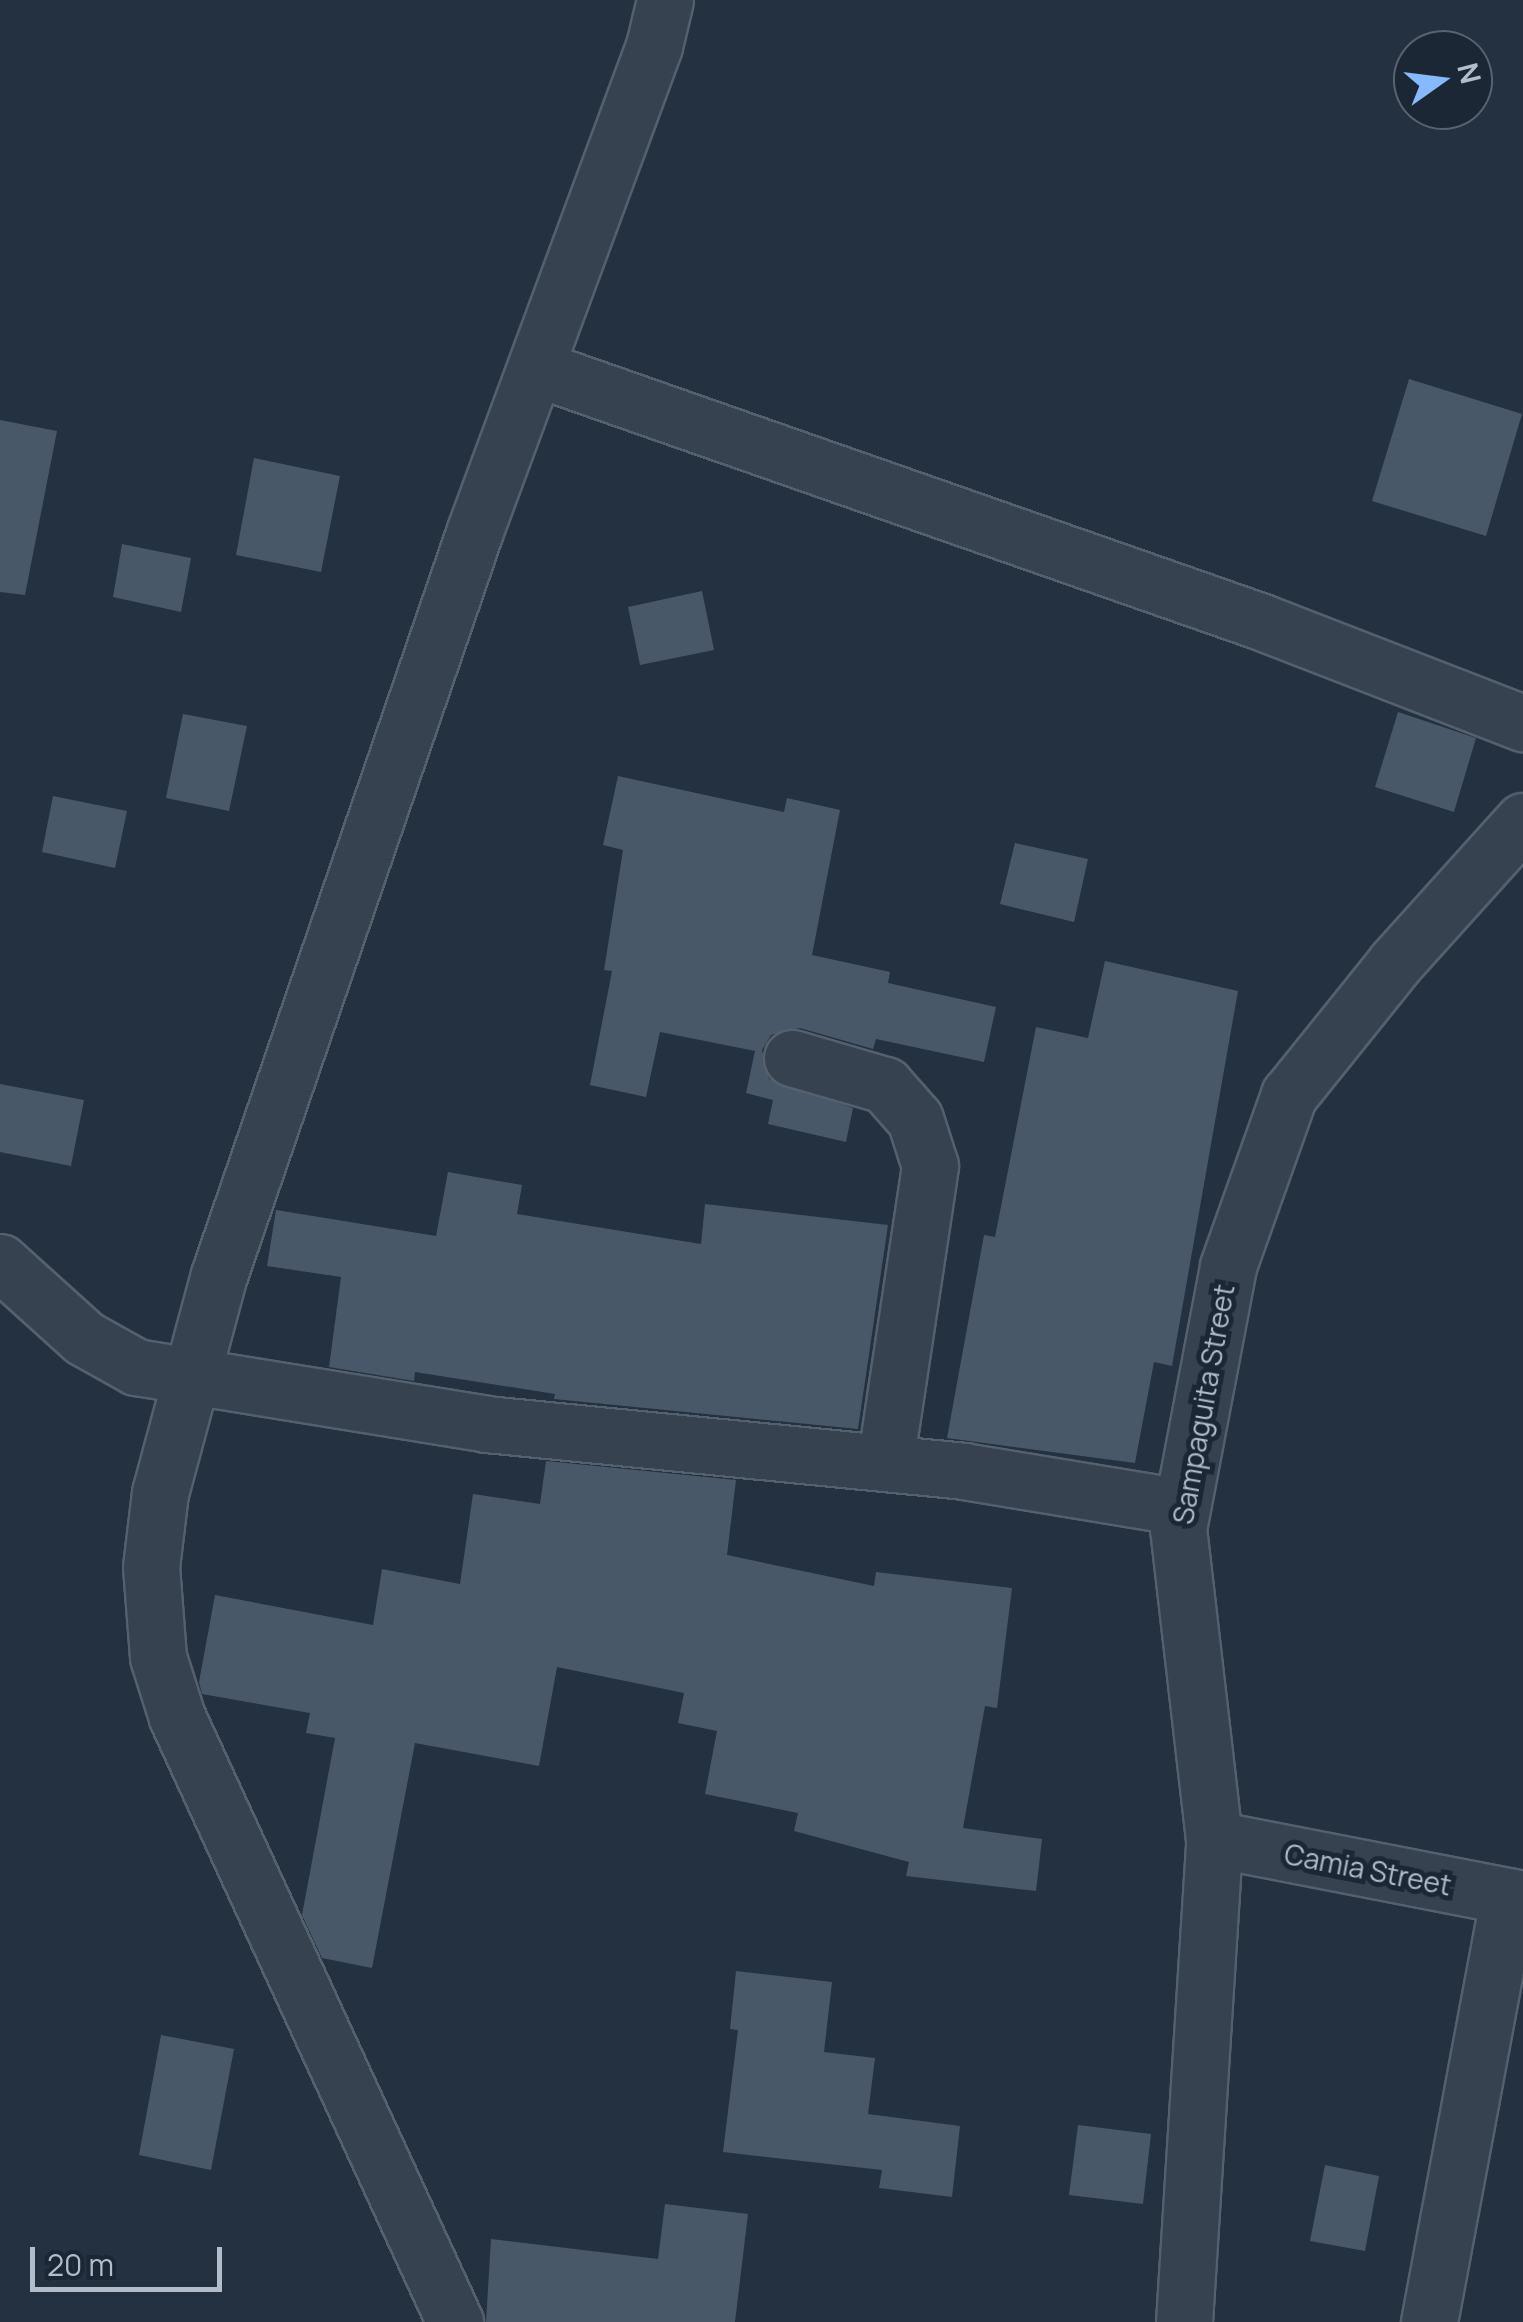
<!DOCTYPE html>
<html>
<head>
<meta charset="utf-8">
<style>
  body { margin:0 }
  #map { position:relative; width:1523px; height:2322px; overflow:hidden; background:#233140; font-family:Manrope,sans-serif }
  div>[style] { position:absolute }
  [style*='--x'] { left:calc(var(--x)*1px); top:calc(var(--y)*1px); width:calc(var(--w)*1px); rotate:calc(var(--a)*1deg) }
  .building>* { inset:0; background:#495869 }
  .roads { filter:drop-shadow(2px 0 #55606d) drop-shadow(-2px 0 #55606d) drop-shadow(0 2px #55606d) drop-shadow(0 -2px #55606d) }
  .street>* { height:55px; margin:-27.5px; padding:0 27.5px; transform-origin:27.5px; border-radius:27.5px; background:#374250 }
  span { translate:-50% -50%; white-space:nowrap; text-align:center; line-height:1.15; -webkit-text-stroke:10px #1c2735; paint-order:stroke }
  .street-label { font-size:28px; color:#b3bdca }
  .north { position:absolute; left:1393px; top:30px; width:100px; height:100px; box-sizing:border-box; background:#1c2735; border:2px solid #586371; border-radius:50%; rotate:76deg; font-size:28px; font-weight:700; line-height:40px; text-align:center; color:#b3bdca }
  .north::after { content:''; display:block; margin:auto; width:35px; height:45px; background:#85bafe; clip-path:polygon(50% 0,100% 100%,50% 72%,0 100%) }
  .scale { position:absolute; left:30px; top:2247px; width:192px; height:45px; box-sizing:border-box; border:5px solid #b3bdca; border-top:0; padding-left:12px; font-size:30px; line-height:35px; white-space:nowrap; color:#b3bdca; -webkit-text-stroke:8px #1c2735; paint-order:stroke }
</style>
</head>
<body>
<div id="map">
  <div class="building">
    <i style="clip-path:polygon(1409px 379px,1522px 414px,1486px 536px,1372px 501px)"></i>
    <i style="clip-path:polygon(0 420px,57px 431px,25px 595px,0 592px)"></i>
    <i style="clip-path:polygon(254px 458px,340px 476px,321px 572px,236px 555px)"></i>
    <i style="clip-path:polygon(122px 544px,191px 558px,181px 612px,113px 597px)"></i>
    <i style="clip-path:polygon(702px 591px,714px 650px,640px 665px,628px 607px)"></i>
    <i style="clip-path:polygon(1398px 712px,1476px 738px,1454px 812px,1375px 787px)"></i>
    <i style="clip-path:polygon(183px 714px,247px 726px,229px 811px,166px 798px)"></i>
    <i style="clip-path:polygon(618px 776px,784px 812px,787px 798px,840px 810px,812px 955px,890px 972px,888px 983px,996px 1007px,984px 1062px,876px 1039px,873px 1049px,800px 1028px,771px 1035px,762px 1050px,769px 1079px,853px 1108px,846px 1142px,768px 1124px,773px 1100px,746px 1093px,755px 1051px,660px 1032px,646px 1097px,590px 1085px,612px 971px,604px 970px,623px 850px,603px 845px)"></i>
    <i style="clip-path:polygon(53px 796px,127px 811px,115px 868px,42px 852px)"></i>
    <i style="clip-path:polygon(1015px 843px,1088px 859px,1074px 922px,1000px 904px)"></i>
    <i style="clip-path:polygon(1105px 961px,1238px 991px,1172px 1366px,1154px 1362px,1135px 1463px,947px 1438px,984px 1235px,995px 1237px,1036px 1027px,1088px 1038px)"></i>
    <i style="clip-path:polygon(0 1084px,84px 1100px,71px 1166px,0 1152px)"></i>
    <i style="clip-path:polygon(448px 1172px,522px 1185px,517px 1214px,701px 1244px,705px 1204px,888px 1225px,858px 1429px,554px 1399px,555px 1394px,415px 1372px,414px 1381px,329px 1367px,341px 1277px,267px 1266px,276px 1210px,436px 1236px)"></i>
    <i style="clip-path:polygon(546px 1461px,736px 1480px,727px 1555px,874px 1586px,876px 1572px,1012px 1588px,997px 1708px,985px 1706px,963px 1828px,1042px 1839px,1036px 1891px,906px 1876px,909px 1862px,794px 1831px,798px 1813px,705px 1794px,717px 1731px,678px 1723px,684px 1693px,557px 1667px,539px 1766px,415px 1743px,372px 1968px,322px 1958px,302px 1915px,335px 1738px,306px 1733px,310px 1713px,202px 1694px,199px 1682px,215px 1595px,373px 1625px,382px 1569px,460px 1584px,473px 1494px,540px 1504px)"></i>
    <i style="clip-path:polygon(736px 1971px,832px 1982px,824px 2052px,875px 2058px,868px 2114px,960px 2126px,952px 2197px,879px 2188px,882px 2170px,723px 2152px,738px 2030px,730px 2029px)"></i>
    <i style="clip-path:polygon(161px 2035px,234px 2049px,211px 2170px,139px 2155px)"></i>
    <i style="clip-path:polygon(1078px 2125px,1151px 2134px,1143px 2204px,1069px 2195px)"></i>
    <i style="clip-path:polygon(1325px 2165px,1379px 2176px,1365px 2251px,1310px 2241px)"></i>
    <i style="clip-path:polygon(665px 2204px,748px 2214px,735px 2322px,486px 2322px,491px 2239px,658px 2259px)"></i>
  </div>
  <div class="roads">
    <div class="street">
      <i style="--x:536;--y:368;--w:769;--a:19.28"></i>
      <i style="--x:1262;--y:622;--w:280;--a:21.2"></i>
      <i style="--x:792;--y:1058;--w:97;--a:16.2"></i>
      <i style="--x:885;--y:1085;--w:45;--a:48.6"></i>
      <i style="--x:915;--y:1119;--w:49;--a:72.3"></i>
      <i style="--x:930;--y:1166;--w:300;--a:98.6"></i>
      <i style="--x:0;--y:1262;--w:113;--a:42.1"></i>
      <i style="--x:84;--y:1338;--w:60;--a:29.1"></i>
      <i style="--x:136;--y:1367;--w:355;--a:9.2"></i>
      <i style="--x:486;--y:1424;--w:480;--a:5.6"></i>
      <i style="--x:964;--y:1471;--w:220;--a:9.4"></i>
      <i style="--x:1214;--y:1839;--w:315;--a:11"></i>
      <i style="--x:455;--y:2322;--w:666;--a:-114.68"></i>
      <i style="--x:177;--y:1717;--w:63;--a:-107.6"></i>
      <i style="--x:158;--y:1657;--w:90;--a:-94.4"></i>
      <i style="--x:151;--y:1567;--w:75;--a:-83.1"></i>
      <i style="--x:160;--y:1493;--w:226;--a:-74.9"></i>
      <i style="--x:219;--y:1275;--w:785;--a:-71.03"></i>
      <i style="--x:474;--y:533;--w:519;--a:-69.72"></i>
      <i style="--x:654;--y:46;--w:47;--a:-76.6"></i>
      <i style="--x:1184;--y:2322;--w:484;--a:-86.4"></i>
      <i style="--x:1214;--y:1839;--w:312;--a:-96.6"></i>
      <i style="--x:1178;--y:1529;--w:268;--a:-79.2"></i>
      <i style="--x:1228;--y:1266;--w:182;--a:-70.4"></i>
      <i style="--x:1289;--y:1095;--w:169;--a:-51.2"></i>
      <i style="--x:1395;--y:963;--w:191;--a:-48"></i>
      <i style="--x:1429;--y:2322;--w:433;--a:-79.4"></i>
    </div>
  </div>
  <div class="street-label">
    <span style="left:1203px;top:1404px;rotate:-80deg">Sampaguita Street</span>
    <span style="left:1368px;top:1869px;rotate:11deg">Camia Street</span>
  </div>
  <div class="north">N</div>
  <div class="scale">20 m</div>
</div>
</body>
</html>
